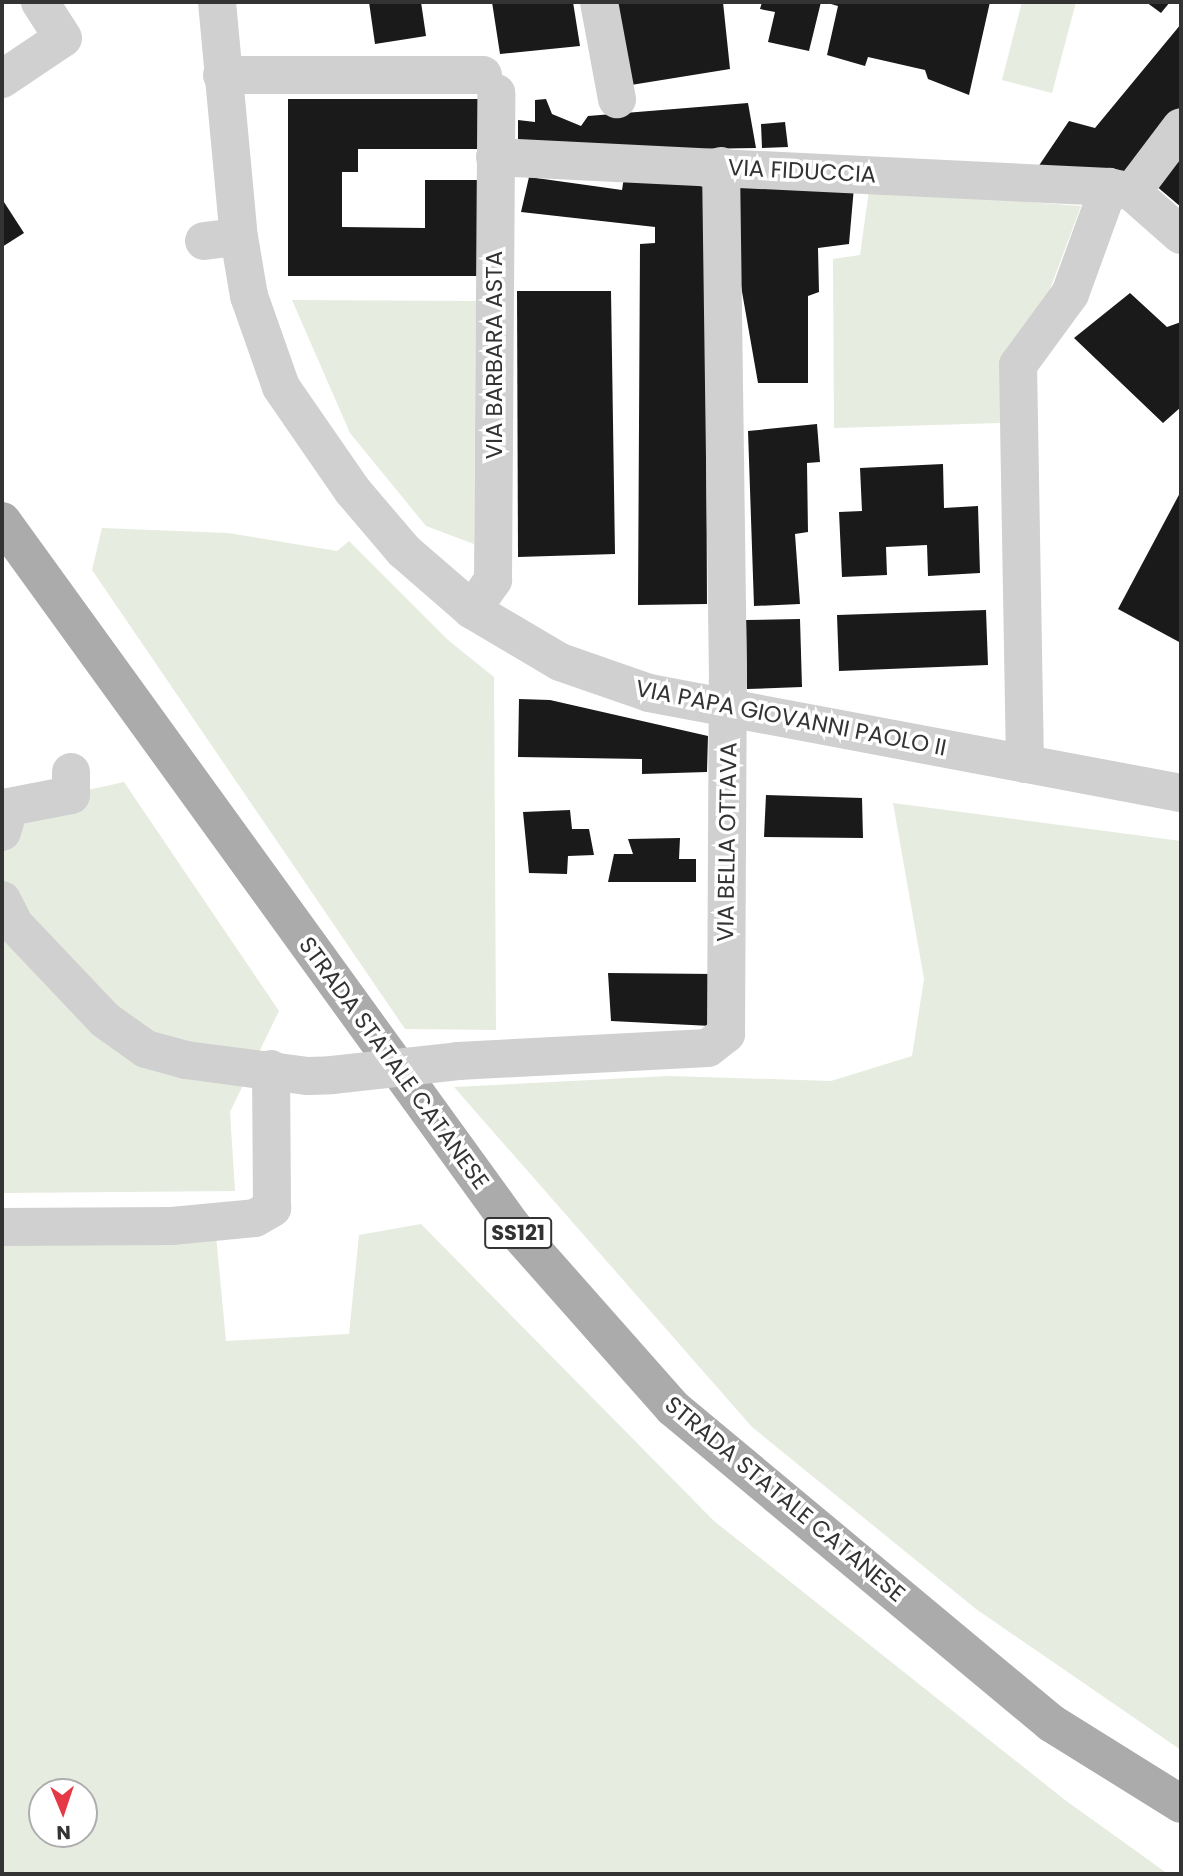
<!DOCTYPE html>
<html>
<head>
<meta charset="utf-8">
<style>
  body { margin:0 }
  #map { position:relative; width:1183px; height:1876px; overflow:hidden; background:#fff; font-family:Poppins,sans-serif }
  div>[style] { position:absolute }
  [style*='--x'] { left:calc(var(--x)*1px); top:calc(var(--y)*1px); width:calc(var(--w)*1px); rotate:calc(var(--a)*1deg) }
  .green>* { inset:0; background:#e6ecdf }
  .building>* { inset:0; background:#1a1a1a }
  .minor>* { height:38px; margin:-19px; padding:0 19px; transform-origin:19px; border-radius:19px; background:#d0d0d0 }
  .major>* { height:38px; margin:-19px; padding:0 19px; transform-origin:19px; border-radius:19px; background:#ababab }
  .minor-bridge>* { height:38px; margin:-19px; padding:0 19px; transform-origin:19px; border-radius:19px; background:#d0d0d0 }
  span { translate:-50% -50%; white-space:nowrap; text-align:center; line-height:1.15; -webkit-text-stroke:7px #fff; paint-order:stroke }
  .shield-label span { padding:2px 5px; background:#fff; border:2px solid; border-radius:5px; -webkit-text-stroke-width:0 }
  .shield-label { font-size:21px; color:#333; font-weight:700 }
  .street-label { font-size:23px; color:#333 }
  .frame { position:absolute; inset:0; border:4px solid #333; pointer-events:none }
  .north { position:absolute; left:28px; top:1778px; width:70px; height:70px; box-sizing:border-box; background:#fff; border:2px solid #adadad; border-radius:50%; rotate:178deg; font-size:19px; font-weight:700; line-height:28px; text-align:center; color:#333 }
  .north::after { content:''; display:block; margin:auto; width:24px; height:32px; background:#e63946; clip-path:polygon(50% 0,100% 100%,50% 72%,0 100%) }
</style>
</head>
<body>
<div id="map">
  <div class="green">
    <i style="clip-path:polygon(1022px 2px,1076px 2px,1052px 93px,1002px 80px)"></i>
    <i style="clip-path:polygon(869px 190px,1081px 206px,1000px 423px,834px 428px,833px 259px,860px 255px)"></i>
    <i style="clip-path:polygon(292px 300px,476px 301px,474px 544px,426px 526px,350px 433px)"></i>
    <i style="clip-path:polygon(102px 528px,228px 533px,337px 551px,349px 541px,448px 640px,494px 677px,496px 1030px,405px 1029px,92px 570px)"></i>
    <i style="clip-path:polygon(124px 782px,279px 1011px,230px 1112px,235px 1191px,2px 1193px,2px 809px)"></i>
    <i style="clip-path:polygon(893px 803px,1181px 841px,1181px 1750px,976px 1609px,752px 1427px,454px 1087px,669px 1076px,831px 1081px,912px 1056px,924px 979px)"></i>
    <i style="clip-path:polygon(evenodd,421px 1224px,714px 1521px,1065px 1800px,1168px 1874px,2px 1874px,2px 1245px,216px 1236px,226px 1341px,349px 1334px,359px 1235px,421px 1224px,42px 1792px,84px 1792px,84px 1834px,42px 1834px,42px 1792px)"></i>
  </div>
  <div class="building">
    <i style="clip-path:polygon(369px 2px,421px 2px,426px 36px,375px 44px)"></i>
    <i style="clip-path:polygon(492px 2px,573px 2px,580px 46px,500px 54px)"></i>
    <i style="clip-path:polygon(617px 2px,723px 2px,730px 69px,631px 85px)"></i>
    <i style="clip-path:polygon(762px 2px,821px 2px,809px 51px,768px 42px,775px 12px,760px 9px)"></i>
    <i style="clip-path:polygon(824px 2px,990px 2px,969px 95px,928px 79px,925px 70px,868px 57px,865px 66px,827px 55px,838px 6px)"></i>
    <i style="clip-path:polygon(1146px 2px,1170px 2px,1161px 13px)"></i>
    <i style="clip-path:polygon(1181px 24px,1181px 111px,1133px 173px,1038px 167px,1069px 121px,1095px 128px)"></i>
    <i style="clip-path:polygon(288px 99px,480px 99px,480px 149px,358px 149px,358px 172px,342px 172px,342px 227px,425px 228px,425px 180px,480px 180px,480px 276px,288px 276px)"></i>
    <i style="clip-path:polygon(546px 99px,552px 114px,581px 126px,588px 116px,748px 103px,756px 148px,518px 152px,518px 120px,535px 122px,535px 100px)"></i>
    <i style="clip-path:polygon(785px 122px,788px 147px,762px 148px,761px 124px)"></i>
    <i style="clip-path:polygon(1181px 150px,1181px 207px,1155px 185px)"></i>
    <i style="clip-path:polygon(625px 171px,705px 187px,707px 604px,638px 605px,640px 244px,655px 243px,655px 227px,521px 212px,529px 177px,622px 190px)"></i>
    <i style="clip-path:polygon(734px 186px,854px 187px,849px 244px,818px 248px,819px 292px,808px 296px,808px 383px,758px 383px,741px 286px)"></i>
    <i style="clip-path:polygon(2px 199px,24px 233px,2px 247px)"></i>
    <i style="clip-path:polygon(517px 291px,611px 291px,615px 554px,518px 557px)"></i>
    <i style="clip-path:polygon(1130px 293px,1167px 327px,1181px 322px,1181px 407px,1163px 423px,1074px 338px)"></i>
    <i style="clip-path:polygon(817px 424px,820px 462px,807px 463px,808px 532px,795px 534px,800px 604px,754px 606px,748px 431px)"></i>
    <i style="clip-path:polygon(943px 464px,944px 508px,978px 506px,980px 573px,928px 576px,927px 545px,886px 547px,887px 575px,842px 577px,839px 512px,862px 511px,860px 468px)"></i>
    <i style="clip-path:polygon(1181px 491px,1181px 643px,1118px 609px)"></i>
    <i style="clip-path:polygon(986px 610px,988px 665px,839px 671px,837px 615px)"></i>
    <i style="clip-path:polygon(800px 619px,802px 687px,747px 689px,746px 620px)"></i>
    <i style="clip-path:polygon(519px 699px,550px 700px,708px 736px,707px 772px,642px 774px,642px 759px,518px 757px)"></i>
    <i style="clip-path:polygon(766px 795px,862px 798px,863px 838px,764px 837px)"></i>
    <i style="clip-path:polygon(570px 810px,572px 829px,589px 829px,594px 855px,568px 856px,567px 874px,529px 873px,523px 812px)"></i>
    <i style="clip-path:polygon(680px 838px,679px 859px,696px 859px,696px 882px,608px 882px,614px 854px,633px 854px,628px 839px)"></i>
    <i style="clip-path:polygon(608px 973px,714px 974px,711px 1026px,611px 1021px)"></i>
  </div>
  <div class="minor">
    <i style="--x:217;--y:2;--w:236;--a:84.7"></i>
    <i style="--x:239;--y:237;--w:60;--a:80.4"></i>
    <i style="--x:249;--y:296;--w:96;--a:70.6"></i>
    <i style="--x:281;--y:387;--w:125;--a:55.4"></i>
    <i style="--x:352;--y:490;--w:80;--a:49.6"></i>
    <i style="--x:404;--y:551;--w:90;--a:40.9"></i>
    <i style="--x:472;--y:610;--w:102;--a:30.6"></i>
    <i style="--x:560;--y:662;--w:94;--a:19.2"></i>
    <i style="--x:649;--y:693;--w:541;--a:10.65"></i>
    <i style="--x:599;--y:2;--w:99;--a:79.5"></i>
    <i style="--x:222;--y:75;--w:261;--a:0"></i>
    <i style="--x:2;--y:79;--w:73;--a:-33.9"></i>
    <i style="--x:63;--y:38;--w:43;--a:-122.6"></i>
    <i style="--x:495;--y:157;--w:615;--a:2.8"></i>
    <i style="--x:1109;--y:187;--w:24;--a:12"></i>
    <i style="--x:1132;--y:192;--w:65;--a:41.3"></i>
    <i style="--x:1132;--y:192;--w:81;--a:-53"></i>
    <i style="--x:204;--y:241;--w:35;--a:-7"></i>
    <i style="--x:472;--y:610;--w:37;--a:-55"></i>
    <i style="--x:493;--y:580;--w:487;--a:-89.6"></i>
    <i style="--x:1025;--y:764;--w:399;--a:-91"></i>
    <i style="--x:1018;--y:365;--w:88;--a:-53.8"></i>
    <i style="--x:1070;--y:294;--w:114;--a:-70"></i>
    <i style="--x:2;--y:832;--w:26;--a:-74"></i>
    <i style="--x:9;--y:807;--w:63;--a:-11"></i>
    <i style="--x:71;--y:795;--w:23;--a:-90"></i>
    <i style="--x:2;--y:900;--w:27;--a:63"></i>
    <i style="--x:14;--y:924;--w:132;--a:46.5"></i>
    <i style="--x:105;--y:1020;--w:50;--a:35.3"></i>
    <i style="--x:146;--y:1049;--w:41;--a:15.4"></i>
    <i style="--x:186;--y:1060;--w:123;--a:7.5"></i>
    <i style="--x:308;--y:1076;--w:24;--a:-2"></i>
    <i style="--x:458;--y:1061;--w:250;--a:-3"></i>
    <i style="--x:708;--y:1048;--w:23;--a:-38"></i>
    <i style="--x:726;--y:1034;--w:355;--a:-89.7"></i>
    <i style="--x:728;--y:679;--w:513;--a:-90.78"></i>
    <i style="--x:2;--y:1227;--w:170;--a:-0.3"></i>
    <i style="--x:172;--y:1226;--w:83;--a:-5.5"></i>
    <i style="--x:255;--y:1218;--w:20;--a:-30"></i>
    <i style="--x:272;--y:1208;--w:139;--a:-90.4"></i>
  </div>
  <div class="major">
    <i style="--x:2;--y:521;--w:870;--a:54.12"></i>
    <i style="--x:512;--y:1226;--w:243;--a:48.5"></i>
    <i style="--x:673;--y:1408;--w:492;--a:39.8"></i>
    <i style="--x:1051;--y:1723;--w:153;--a:31.9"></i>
  </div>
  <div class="minor-bridge">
    <i style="--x:332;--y:1075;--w:127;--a:-6.3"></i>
  </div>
  <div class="shield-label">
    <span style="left:518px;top:1233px">SS121</span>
  </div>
  <div class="street-label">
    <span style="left:802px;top:171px;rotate:3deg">VIA FIDUCCIA</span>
    <span style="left:494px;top:355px;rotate:-90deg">VIA BARBARA ASTA</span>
    <span style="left:791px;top:718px;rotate:11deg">VIA PAPA GIOVANNI PAOLO II</span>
    <span style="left:727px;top:842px;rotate:-89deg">VIA BELLA OTTAVA</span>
    <span style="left:394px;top:1063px;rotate:54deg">STRADA STATALE CATANESE</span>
    <span style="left:785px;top:1499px;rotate:40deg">STRADA STATALE CATANESE</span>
  </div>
  <div class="frame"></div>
  <div class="north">N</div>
</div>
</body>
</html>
